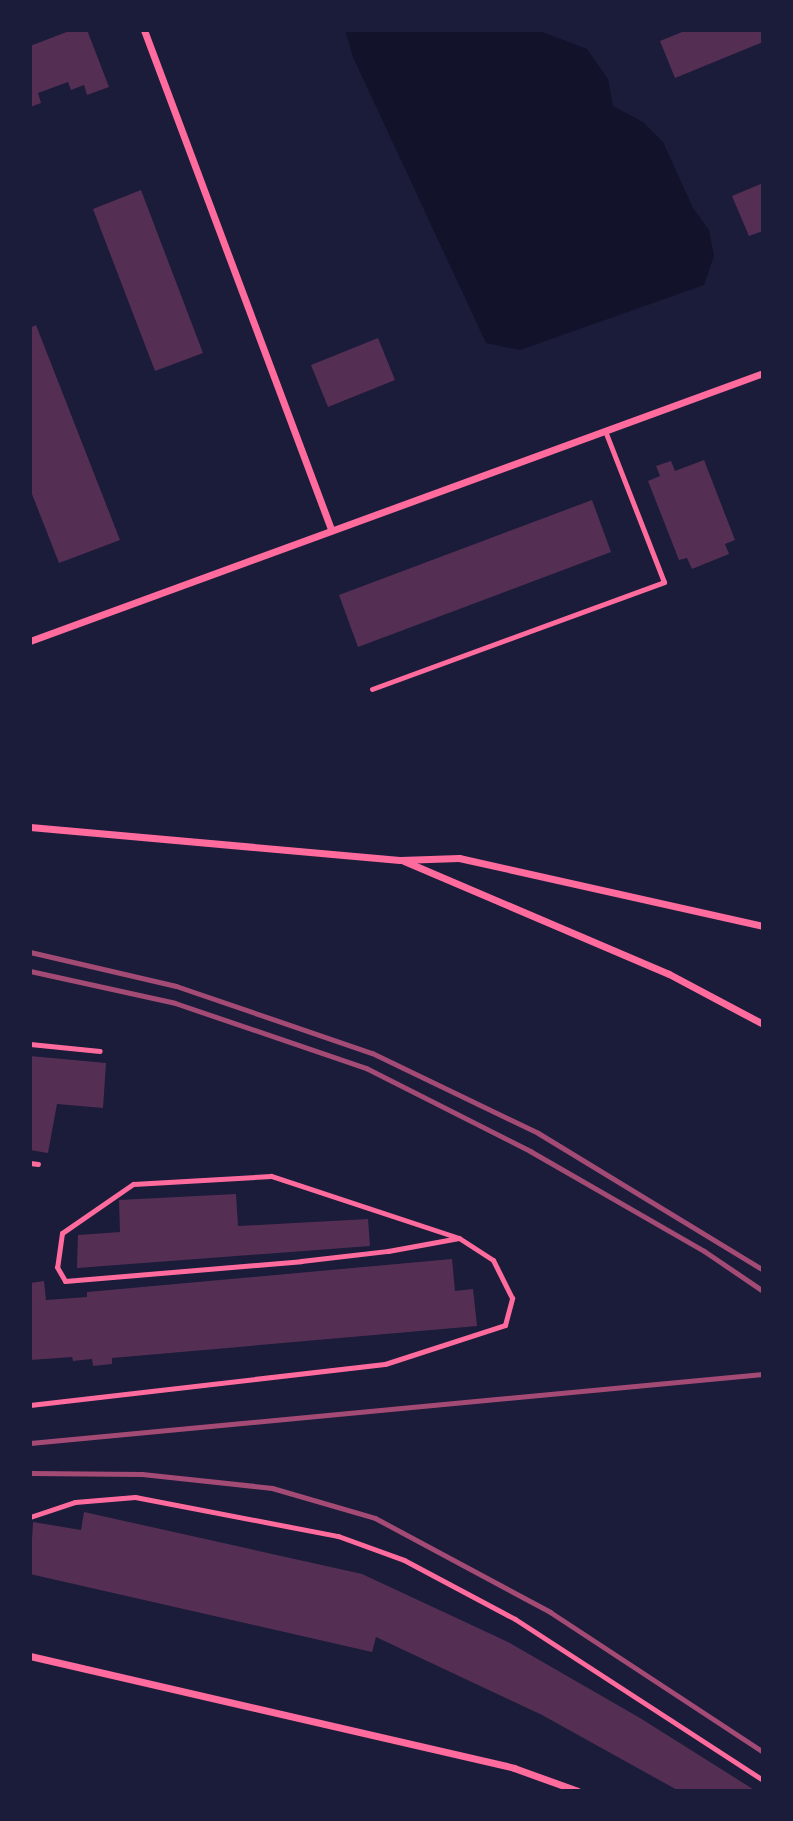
<!DOCTYPE html>
<html>
<head>
<meta charset="utf-8">
<style>
  body { margin:0 }
  #map { position:relative; width:793px; height:1821px; overflow:hidden; background:#1b1b3a; font-family:Helvetica,sans-serif }
  div>[style] { position:absolute }
  [style*='--x'] { left:calc(var(--x)*1px); top:calc(var(--y)*1px); width:calc(var(--w)*1px); rotate:calc(var(--a)*1deg) }
  .water>* { inset:0; background:#12122b }
  .building>* { inset:0; background:#542f53 }
  .service>* { height:5px; margin:-2.5px; padding:0 2.5px; transform-origin:2.5px; border-radius:2.5px; background:#ff6b9d }
  .minor>* { height:7px; margin:-3.5px; padding:0 3.5px; transform-origin:3.5px; border-radius:3.5px; background:#ff6b9d }
  .rail>* { height:5px; margin:-2.5px; padding:0 2.5px; transform-origin:2.5px; border-radius:2.5px; background:#a44b75 }
  span { translate:-50% -50%; white-space:nowrap; text-align:center; line-height:1.15; -webkit-text-stroke:7px #1b1b3a; paint-order:stroke }
  .frame { position:absolute; inset:0; border:32px solid #1b1b3a; pointer-events:none }
</style>
</head>
<body>
<div id="map">
  <div class="water">
    <i style="clip-path:polygon(345px 30px,537px 30px,587px 49px,608px 79px,613px 106px,643px 122px,663px 142px,693px 208px,709px 230px,714px 256px,704px 285px,520px 350px,486px 343px,353px 57px)"></i>
  </div>
  <div class="building">
    <i style="clip-path:polygon(72px 30px,87px 30px,109px 87px,87px 95px,84px 85px,71px 90px,68px 82px,38px 93px,41px 103px,30px 107px,30px 46px)"></i>
    <i style="clip-path:polygon(687px 30px,763px 30px,763px 42px,675px 78px,660px 41px)"></i>
    <i style="clip-path:polygon(763px 183px,763px 231px,749px 236px,732px 196px)"></i>
    <i style="clip-path:polygon(141px 190px,203px 353px,155px 371px,93px 209px)"></i>
    <i style="clip-path:polygon(36px 325px,120px 540px,59px 563px,30px 489px,30px 328px)"></i>
    <i style="clip-path:polygon(378px 338px,395px 380px,328px 407px,311px 365px)"></i>
    <i style="clip-path:polygon(704px 460px,735px 540px,725px 544px,729px 554px,692px 569px,687px 558px,679px 560px,648px 481px,660px 476px,656px 466px,671px 461px,675px 471px)"></i>
    <i style="clip-path:polygon(592px 500px,611px 552px,358px 647px,339px 595px)"></i>
    <i style="clip-path:polygon(30px 1056px,106px 1063px,103px 1108px,57px 1104px,48px 1153px,30px 1150px)"></i>
    <i style="clip-path:polygon(236px 1194px,238px 1226px,368px 1219px,370px 1246px,77px 1268px,78px 1235px,120px 1232px,119px 1200px)"></i>
    <i style="clip-path:polygon(452px 1259px,455px 1291px,473px 1289px,477px 1326px,112px 1358px,112px 1364px,93px 1366px,92px 1359px,73px 1361px,72px 1357px,30px 1360px,30px 1283px,44px 1281px,46px 1300px,87px 1297px,87px 1292px)"></i>
    <i style="clip-path:polygon(84px 1512px,362px 1574px,508px 1642px,640px 1718px,756px 1791px,679px 1791px,542px 1715px,376px 1637px,372px 1652px,30px 1574px,33px 1522px,81px 1530px)"></i>
  </div>
  <div class="service">
    <i style="--x:372;--y:689;--w:311;--a:-20.1"></i>
    <i style="--x:664;--y:582;--w:162;--a:-111.3"></i>
    <i style="--x:30;--y:1044;--w:70;--a:5.7"></i>
    <i style="--x:30;--y:1163;--w:8;--a:7"></i>
    <i style="--x:30;--y:1405;--w:357;--a:-6.6"></i>
    <i style="--x:385;--y:1364;--w:126;--a:-18"></i>
    <i style="--x:505;--y:1325;--w:28;--a:-75"></i>
    <i style="--x:512;--y:1298;--w:42;--a:-116.6"></i>
    <i style="--x:493;--y:1260;--w:40;--a:-147.1"></i>
    <i style="--x:459;--y:1238;--w:198;--a:-161.7"></i>
    <i style="--x:271;--y:1176;--w:138;--a:176.7"></i>
    <i style="--x:133;--y:1184;--w:86;--a:145.4"></i>
    <i style="--x:62;--y:1233;--w:34;--a:98"></i>
    <i style="--x:57;--y:1267;--w:16;--a:60"></i>
    <i style="--x:65;--y:1281;--w:237;--a:-4.8"></i>
    <i style="--x:301;--y:1261;--w:88;--a:-6.6"></i>
    <i style="--x:388;--y:1251;--w:72;--a:-10.4"></i>
    <i style="--x:30;--y:1517;--w:47;--a:-18.4"></i>
    <i style="--x:75;--y:1502;--w:60;--a:-4.8"></i>
    <i style="--x:135;--y:1497;--w:207;--a:10.9"></i>
    <i style="--x:338;--y:1536;--w:70;--a:20"></i>
    <i style="--x:404;--y:1560;--w:126;--a:28"></i>
    <i style="--x:515;--y:1619;--w:296;--a:33"></i>
  </div>
  <div class="minor">
    <i style="--x:144;--y:30;--w:533;--a:69.46"></i>
    <i style="--x:30;--y:641;--w:780;--a:-20.08"></i>
    <i style="--x:30;--y:827;--w:371;--a:5.1"></i>
    <i style="--x:400;--y:860;--w:59;--a:-1.9"></i>
    <i style="--x:459;--y:858;--w:312;--a:12.6"></i>
    <i style="--x:404;--y:861;--w:288;--a:23.1"></i>
    <i style="--x:669;--y:974;--w:106;--a:28"></i>
    <i style="--x:30;--y:1656;--w:497;--a:13"></i>
    <i style="--x:514;--y:1768;--w:68;--a:19.8"></i>
  </div>
  <div class="rail">
    <i style="--x:30;--y:952;--w:150;--a:13.1"></i>
    <i style="--x:176;--y:986;--w:207;--a:18.9"></i>
    <i style="--x:372;--y:1053;--w:184;--a:25.7"></i>
    <i style="--x:538;--y:1133;--w:263;--a:31.3"></i>
    <i style="--x:30;--y:971;--w:148;--a:12.4"></i>
    <i style="--x:175;--y:1003;--w:202;--a:18.8"></i>
    <i style="--x:366;--y:1068;--w:184;--a:26.8"></i>
    <i style="--x:530;--y:1151;--w:201;--a:29.9"></i>
    <i style="--x:704;--y:1251;--w:71;--a:34.1"></i>
    <i style="--x:30;--y:1443;--w:736;--a:-5.38"></i>
    <i style="--x:30;--y:1473;--w:112;--a:0.5"></i>
    <i style="--x:142;--y:1474;--w:131;--a:6.1"></i>
    <i style="--x:272;--y:1488;--w:107;--a:16.2"></i>
    <i style="--x:375;--y:1518;--w:199;--a:28.2"></i>
    <i style="--x:550;--y:1612;--w:255;--a:33.3"></i>
  </div>
  <div class="frame"></div>
</div>
</body>
</html>
